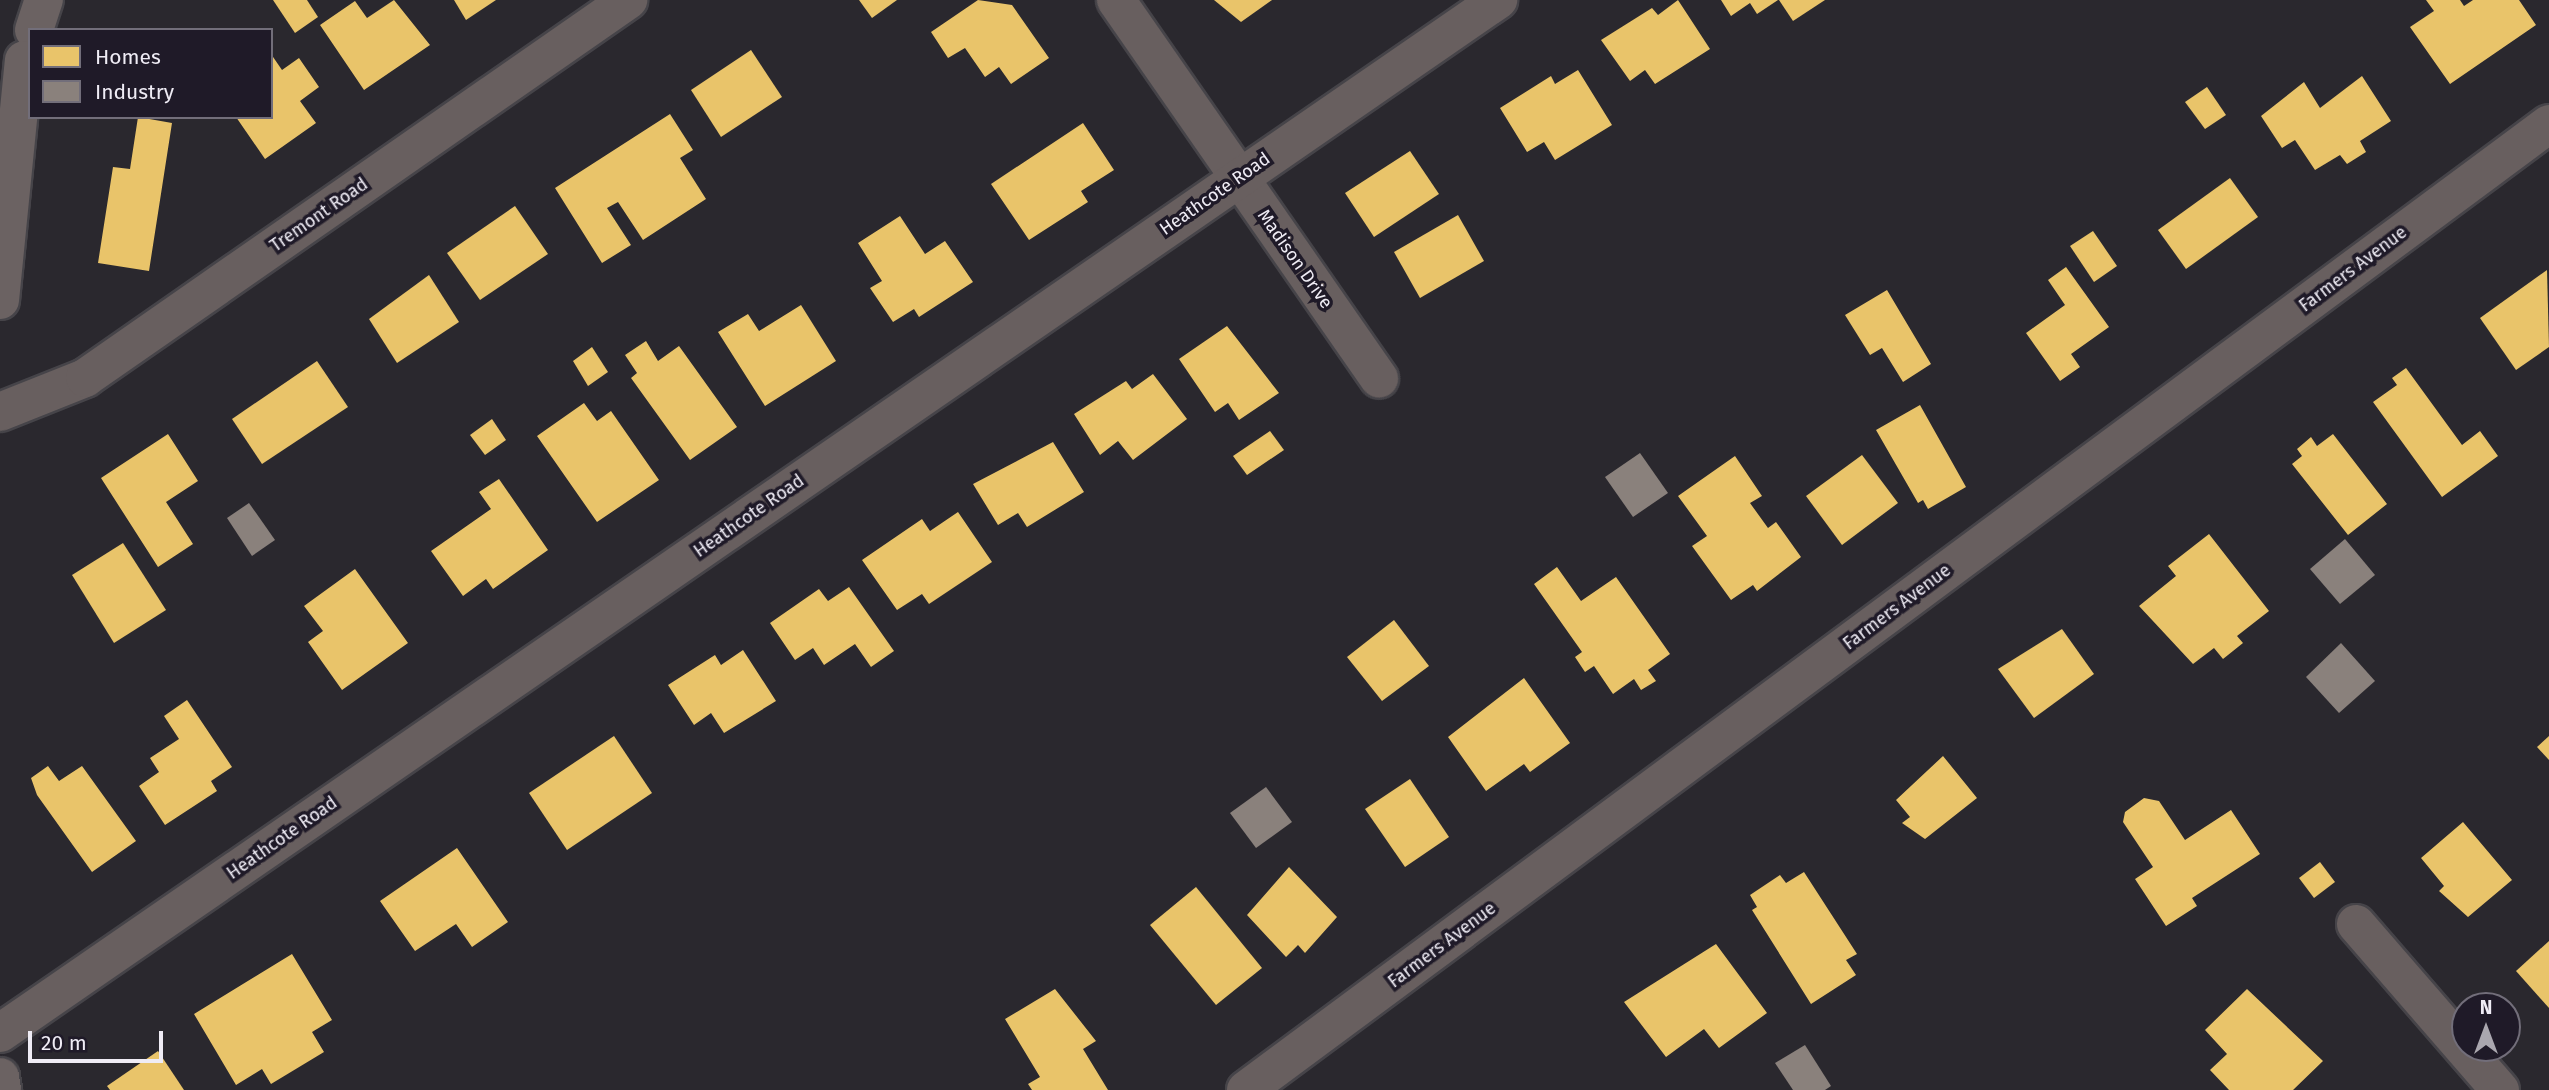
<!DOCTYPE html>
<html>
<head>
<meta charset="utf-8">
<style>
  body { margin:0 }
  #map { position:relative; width:2549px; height:1090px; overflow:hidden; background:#2a282e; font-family:"Fira Sans",sans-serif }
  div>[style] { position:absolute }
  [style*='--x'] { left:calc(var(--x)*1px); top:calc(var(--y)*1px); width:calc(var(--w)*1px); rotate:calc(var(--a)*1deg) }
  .homes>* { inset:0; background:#e9c46a }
  .industry>* { inset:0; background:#8a817c }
  .roads { filter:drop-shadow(2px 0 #464449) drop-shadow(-2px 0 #464449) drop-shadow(0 2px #464449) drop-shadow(0 -2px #464449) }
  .street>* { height:38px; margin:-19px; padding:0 19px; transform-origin:19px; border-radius:19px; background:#685f5f }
  .secondary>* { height:38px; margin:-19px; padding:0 19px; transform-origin:19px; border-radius:19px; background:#6b6262 }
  span { translate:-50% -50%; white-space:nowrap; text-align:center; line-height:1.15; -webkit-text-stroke:7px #1f1a28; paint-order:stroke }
  .street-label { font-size:18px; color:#efecf5 }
  .legend { position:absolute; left:28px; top:28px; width:245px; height:91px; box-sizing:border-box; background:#1f1a28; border:2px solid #726e7a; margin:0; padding:9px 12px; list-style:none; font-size:21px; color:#efecf5 }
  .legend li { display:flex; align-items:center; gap:14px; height:35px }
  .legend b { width:35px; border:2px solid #726e7a }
  .north { position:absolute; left:2451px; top:992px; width:70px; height:70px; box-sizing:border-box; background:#1f1a28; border:2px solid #726e7a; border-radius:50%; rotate:0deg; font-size:19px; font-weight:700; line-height:28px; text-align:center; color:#efecf5 }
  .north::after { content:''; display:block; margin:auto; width:24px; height:32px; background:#aaa7af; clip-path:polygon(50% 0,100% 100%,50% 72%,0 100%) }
  .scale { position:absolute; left:28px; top:1031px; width:135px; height:32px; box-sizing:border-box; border:4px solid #efecf5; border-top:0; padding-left:9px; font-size:21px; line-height:24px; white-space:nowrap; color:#efecf5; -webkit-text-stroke:5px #1f1a28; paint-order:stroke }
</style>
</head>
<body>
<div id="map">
  <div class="homes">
    <i style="clip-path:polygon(273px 0,307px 0,318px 17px,295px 33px)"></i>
    <i style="clip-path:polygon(394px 0,430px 45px,364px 90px,320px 25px,355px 1px,367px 18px)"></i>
    <i style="clip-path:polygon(454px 0,496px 0,466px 20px)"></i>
    <i style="clip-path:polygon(859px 0,897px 0,872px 18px)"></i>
    <i style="clip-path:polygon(978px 0,1012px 5px,1049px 58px,1011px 84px,999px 67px,985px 77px,965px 48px,948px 58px,931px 32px)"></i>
    <i style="clip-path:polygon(1214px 0,1272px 0,1241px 22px)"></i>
    <i style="clip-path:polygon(1678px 0,1710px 49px,1655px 84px,1645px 70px,1630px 81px,1601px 40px,1652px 8px,1658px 15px)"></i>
    <i style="clip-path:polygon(1721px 0,1778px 0,1757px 14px,1750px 3px,1731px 16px)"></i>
    <i style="clip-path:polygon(1779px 0,1825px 0,1793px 21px)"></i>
    <i style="clip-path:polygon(2426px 0,2460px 0,2464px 6px,2473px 0,2519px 0,2536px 25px,2450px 84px,2410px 27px,2434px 11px)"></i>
    <i style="clip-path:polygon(751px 50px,782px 97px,721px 137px,691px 90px)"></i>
    <i style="clip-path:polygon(271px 54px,282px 70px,299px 58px,319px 87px,300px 101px,316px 123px,265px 159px,236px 117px,271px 117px)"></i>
    <i style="clip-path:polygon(1578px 70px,1612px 125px,1555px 160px,1544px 142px,1527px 152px,1500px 108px,1551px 76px,1555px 84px)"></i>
    <i style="clip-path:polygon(2362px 76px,2391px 121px,2360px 141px,2366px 152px,2347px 164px,2340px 155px,2315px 170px,2295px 140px,2282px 148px,2261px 116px,2304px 82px,2320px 108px)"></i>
    <i style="clip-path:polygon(2207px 87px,2226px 115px,2205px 129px,2185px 102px)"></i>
    <i style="clip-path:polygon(670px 114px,693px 150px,680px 158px,706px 199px,643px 240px,618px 202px,607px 208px,631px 245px,602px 263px,555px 188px)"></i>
    <i style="clip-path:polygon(138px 117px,172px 123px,149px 271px,98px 263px,113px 167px,130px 169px)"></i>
    <i style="clip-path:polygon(1083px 123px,1114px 170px,1081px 191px,1088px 202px,1029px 240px,991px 184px)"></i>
    <i style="clip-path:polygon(1410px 151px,1439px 194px,1374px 237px,1345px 193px)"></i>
    <i style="clip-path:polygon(2230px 178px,2258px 217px,2186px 269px,2158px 230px)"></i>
    <i style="clip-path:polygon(515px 206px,548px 254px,480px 300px,447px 253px)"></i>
    <i style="clip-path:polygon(1458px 215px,1484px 261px,1420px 298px,1394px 252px)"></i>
    <i style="clip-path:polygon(900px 216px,925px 254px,945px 241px,973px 282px,919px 317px,914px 309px,893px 322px,870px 288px,882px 281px,858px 243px)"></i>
    <i style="clip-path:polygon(2093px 231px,2117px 266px,2094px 282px,2070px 246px)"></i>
    <i style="clip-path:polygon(2066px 267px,2109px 327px,2071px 354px,2080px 367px,2060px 381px,2026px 333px,2065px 305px,2048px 280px)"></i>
    <i style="clip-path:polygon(2547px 270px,2549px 347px,2516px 370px,2480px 318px)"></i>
    <i style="clip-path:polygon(429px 275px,459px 322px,397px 363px,369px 319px)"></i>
    <i style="clip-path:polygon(1887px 290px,1931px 364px,1903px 382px,1882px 348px,1870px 355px,1845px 315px)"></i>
    <i style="clip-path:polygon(801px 305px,836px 361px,765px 406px,718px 332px,748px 314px,759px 331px)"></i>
    <i style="clip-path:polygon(1227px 326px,1279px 393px,1239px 420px,1228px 403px,1215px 412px,1179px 359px)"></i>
    <i style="clip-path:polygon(646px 341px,658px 361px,679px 346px,737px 427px,690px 460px,631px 378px,637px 373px,625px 355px)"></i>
    <i style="clip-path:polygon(592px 347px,608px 372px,588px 386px,573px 361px)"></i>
    <i style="clip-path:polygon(317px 361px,348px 407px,262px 464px,232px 419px)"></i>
    <i style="clip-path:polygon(2406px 368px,2462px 445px,2480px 431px,2498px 456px,2442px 497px,2373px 402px,2397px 385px,2392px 378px)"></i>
    <i style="clip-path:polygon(1153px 374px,1187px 419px,1133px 460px,1118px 441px,1100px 455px,1074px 414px,1126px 381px,1132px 389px)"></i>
    <i style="clip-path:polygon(584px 403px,597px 421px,611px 411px,659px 480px,597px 522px,537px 436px)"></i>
    <i style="clip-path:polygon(1920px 405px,1966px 487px,1928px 509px,1923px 500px,1918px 503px,1876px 430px)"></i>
    <i style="clip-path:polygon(492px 419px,506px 440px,485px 455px,470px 435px)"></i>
    <i style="clip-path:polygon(1270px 431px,1284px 450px,1247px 475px,1233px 456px)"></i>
    <i style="clip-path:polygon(168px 434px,198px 481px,166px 502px,193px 544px,158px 567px,101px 478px)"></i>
    <i style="clip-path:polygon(2333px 434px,2387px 504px,2348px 535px,2292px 464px,2302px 456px,2297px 449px,2311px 437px,2317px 446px)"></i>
    <i style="clip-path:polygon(1053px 442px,1084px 492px,1027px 527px,1018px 513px,998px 525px,973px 484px)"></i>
    <i style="clip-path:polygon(1862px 455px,1898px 503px,1842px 545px,1806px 496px)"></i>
    <i style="clip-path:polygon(1735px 456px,1762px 496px,1750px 503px,1768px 528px,1776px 522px,1801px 557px,1757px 591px,1753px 585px,1731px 600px,1692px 546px,1707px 536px,1678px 496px)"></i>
    <i style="clip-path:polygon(499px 479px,548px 550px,493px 589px,486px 579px,463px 596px,431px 551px,491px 509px,479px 492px)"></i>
    <i style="clip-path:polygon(958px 512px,992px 562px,929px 604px,922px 594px,897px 610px,862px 560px,922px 519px,930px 531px)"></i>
    <i style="clip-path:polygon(2209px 534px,2269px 611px,2237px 636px,2243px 643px,2223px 659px,2214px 648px,2193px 664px,2139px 606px,2176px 576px,2168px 566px)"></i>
    <i style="clip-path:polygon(123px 543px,166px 610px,114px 643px,72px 575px)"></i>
    <i style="clip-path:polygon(1557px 567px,1581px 601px,1616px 577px,1670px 654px,1648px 670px,1656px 681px,1641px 690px,1634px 679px,1613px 694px,1594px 666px,1585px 672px,1575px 657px,1582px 652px,1534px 584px)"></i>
    <i style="clip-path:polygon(355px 569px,408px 643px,342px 690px,308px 642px,323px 631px,304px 606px)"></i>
    <i style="clip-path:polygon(849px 587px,894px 651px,871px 667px,855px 644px,824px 665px,813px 648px,795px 660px,770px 623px,819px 589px,828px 601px)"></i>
    <i style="clip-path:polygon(1394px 620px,1429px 666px,1382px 701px,1347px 657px)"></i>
    <i style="clip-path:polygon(2062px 629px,2094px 674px,2034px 718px,1998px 669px)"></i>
    <i style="clip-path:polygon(743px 650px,776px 701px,724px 733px,711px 713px,694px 725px,668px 685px,715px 655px,721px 665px)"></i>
    <i style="clip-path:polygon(1524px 678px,1570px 743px,1530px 772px,1524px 764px,1486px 791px,1448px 737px)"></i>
    <i style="clip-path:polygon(187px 700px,232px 767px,211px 781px,217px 791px,165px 825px,139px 786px,159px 772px,150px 758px,179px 739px,164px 716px)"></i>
    <i style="clip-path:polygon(614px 736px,652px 793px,567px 850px,529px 793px)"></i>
    <i style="clip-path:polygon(2549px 736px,2549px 760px,2537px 747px)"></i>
    <i style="clip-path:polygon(1943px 756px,1977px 798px,1925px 839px,1902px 823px,1910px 817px,1896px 800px)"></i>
    <i style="clip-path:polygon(48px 766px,59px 781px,82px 766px,136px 841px,92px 872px,37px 795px,31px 778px)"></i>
    <i style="clip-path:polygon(1410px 779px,1449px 837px,1405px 867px,1365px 809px)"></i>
    <i style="clip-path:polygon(2144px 798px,2159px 801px,2185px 840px,2231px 810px,2260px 854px,2192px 898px,2197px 906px,2166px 926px,2135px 879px,2153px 867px,2123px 822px,2125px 812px)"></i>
    <i style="clip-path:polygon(2463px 822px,2512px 880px,2468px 917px,2439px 891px,2444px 886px,2421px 858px)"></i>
    <i style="clip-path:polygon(457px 848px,508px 922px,472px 947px,456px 924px,415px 951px,380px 901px)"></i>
    <i style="clip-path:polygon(2320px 862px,2335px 882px,2314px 898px,2299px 878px)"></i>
    <i style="clip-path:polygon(1289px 867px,1337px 917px,1305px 953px,1298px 945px,1286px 957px,1247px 915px)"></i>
    <i style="clip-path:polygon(1804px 872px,1857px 954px,1846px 960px,1856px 975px,1811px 1004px,1752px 910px,1757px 907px,1750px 895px,1780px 875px,1786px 883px)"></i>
    <i style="clip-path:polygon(1196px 887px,1262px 968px,1216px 1005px,1150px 925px)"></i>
    <i style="clip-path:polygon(2549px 941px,2549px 1008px,2516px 971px)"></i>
    <i style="clip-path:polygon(1716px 944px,1767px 1013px,1719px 1048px,1704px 1029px,1666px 1057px,1624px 1002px)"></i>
    <i style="clip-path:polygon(292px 954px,332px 1020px,312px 1032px,324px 1052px,271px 1084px,262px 1069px,236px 1085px,194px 1014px)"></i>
    <i style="clip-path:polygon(1055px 989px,1096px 1041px,1083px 1049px,1108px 1090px,1032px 1090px,1028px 1084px,1040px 1077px,1005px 1019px)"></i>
    <i style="clip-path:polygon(2247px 989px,2323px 1061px,2293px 1090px,2229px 1090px,2210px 1070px,2227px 1054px,2205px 1030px)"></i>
    <i style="clip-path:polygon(158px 1051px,184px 1090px,110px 1090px,107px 1086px)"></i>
  </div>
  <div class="industry">
    <i style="clip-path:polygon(1640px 453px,1668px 493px,1633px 517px,1605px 477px)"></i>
    <i style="clip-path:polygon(249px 503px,275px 540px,252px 556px,227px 518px)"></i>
    <i style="clip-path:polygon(2345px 539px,2375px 575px,2340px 604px,2310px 569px)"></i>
    <i style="clip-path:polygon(2341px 643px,2375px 681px,2339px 713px,2306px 677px)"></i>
    <i style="clip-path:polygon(1266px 787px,1292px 822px,1256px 848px,1230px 813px)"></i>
    <i style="clip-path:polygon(1805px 1045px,1831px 1086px,1825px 1090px,1793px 1090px,1775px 1063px)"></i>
  </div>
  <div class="roads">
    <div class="street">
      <i style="--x:1116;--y:0;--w:461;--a:55.2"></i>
      <i style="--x:0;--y:412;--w:92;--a:-21.8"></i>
      <i style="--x:85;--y:378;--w:662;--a:-34.84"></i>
      <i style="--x:2356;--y:924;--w:220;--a:49.1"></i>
      <i style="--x:0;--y:1033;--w:1820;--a:-34.59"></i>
      <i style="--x:1246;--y:1090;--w:1622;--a:-36.55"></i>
    </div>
    <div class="secondary">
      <i style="--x:34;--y:30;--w:32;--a:-72"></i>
      <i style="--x:0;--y:300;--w:241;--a:-84.3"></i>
      <i style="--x:0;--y:1077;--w:13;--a:81"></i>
    </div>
  </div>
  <div class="street-label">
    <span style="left:1215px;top:194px;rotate:-35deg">Heathcote Road</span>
    <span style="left:319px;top:215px;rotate:-35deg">Tremont Road</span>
    <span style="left:1295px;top:259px;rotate:55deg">Madison Drive</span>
    <span style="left:2353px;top:269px;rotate:-37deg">Farmers Avenue</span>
    <span style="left:749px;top:516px;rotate:-35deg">Heathcote Road</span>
    <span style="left:1897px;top:607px;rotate:-37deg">Farmers Avenue</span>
    <span style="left:282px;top:838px;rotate:-35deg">Heathcote Road</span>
    <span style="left:1442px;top:945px;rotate:-37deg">Farmers Avenue</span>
  </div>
  <ul class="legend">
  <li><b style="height:19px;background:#e9c46a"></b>Homes</li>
  <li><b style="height:19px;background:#8a817c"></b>Industry</li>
  </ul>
  <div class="north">N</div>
  <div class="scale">20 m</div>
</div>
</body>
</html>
